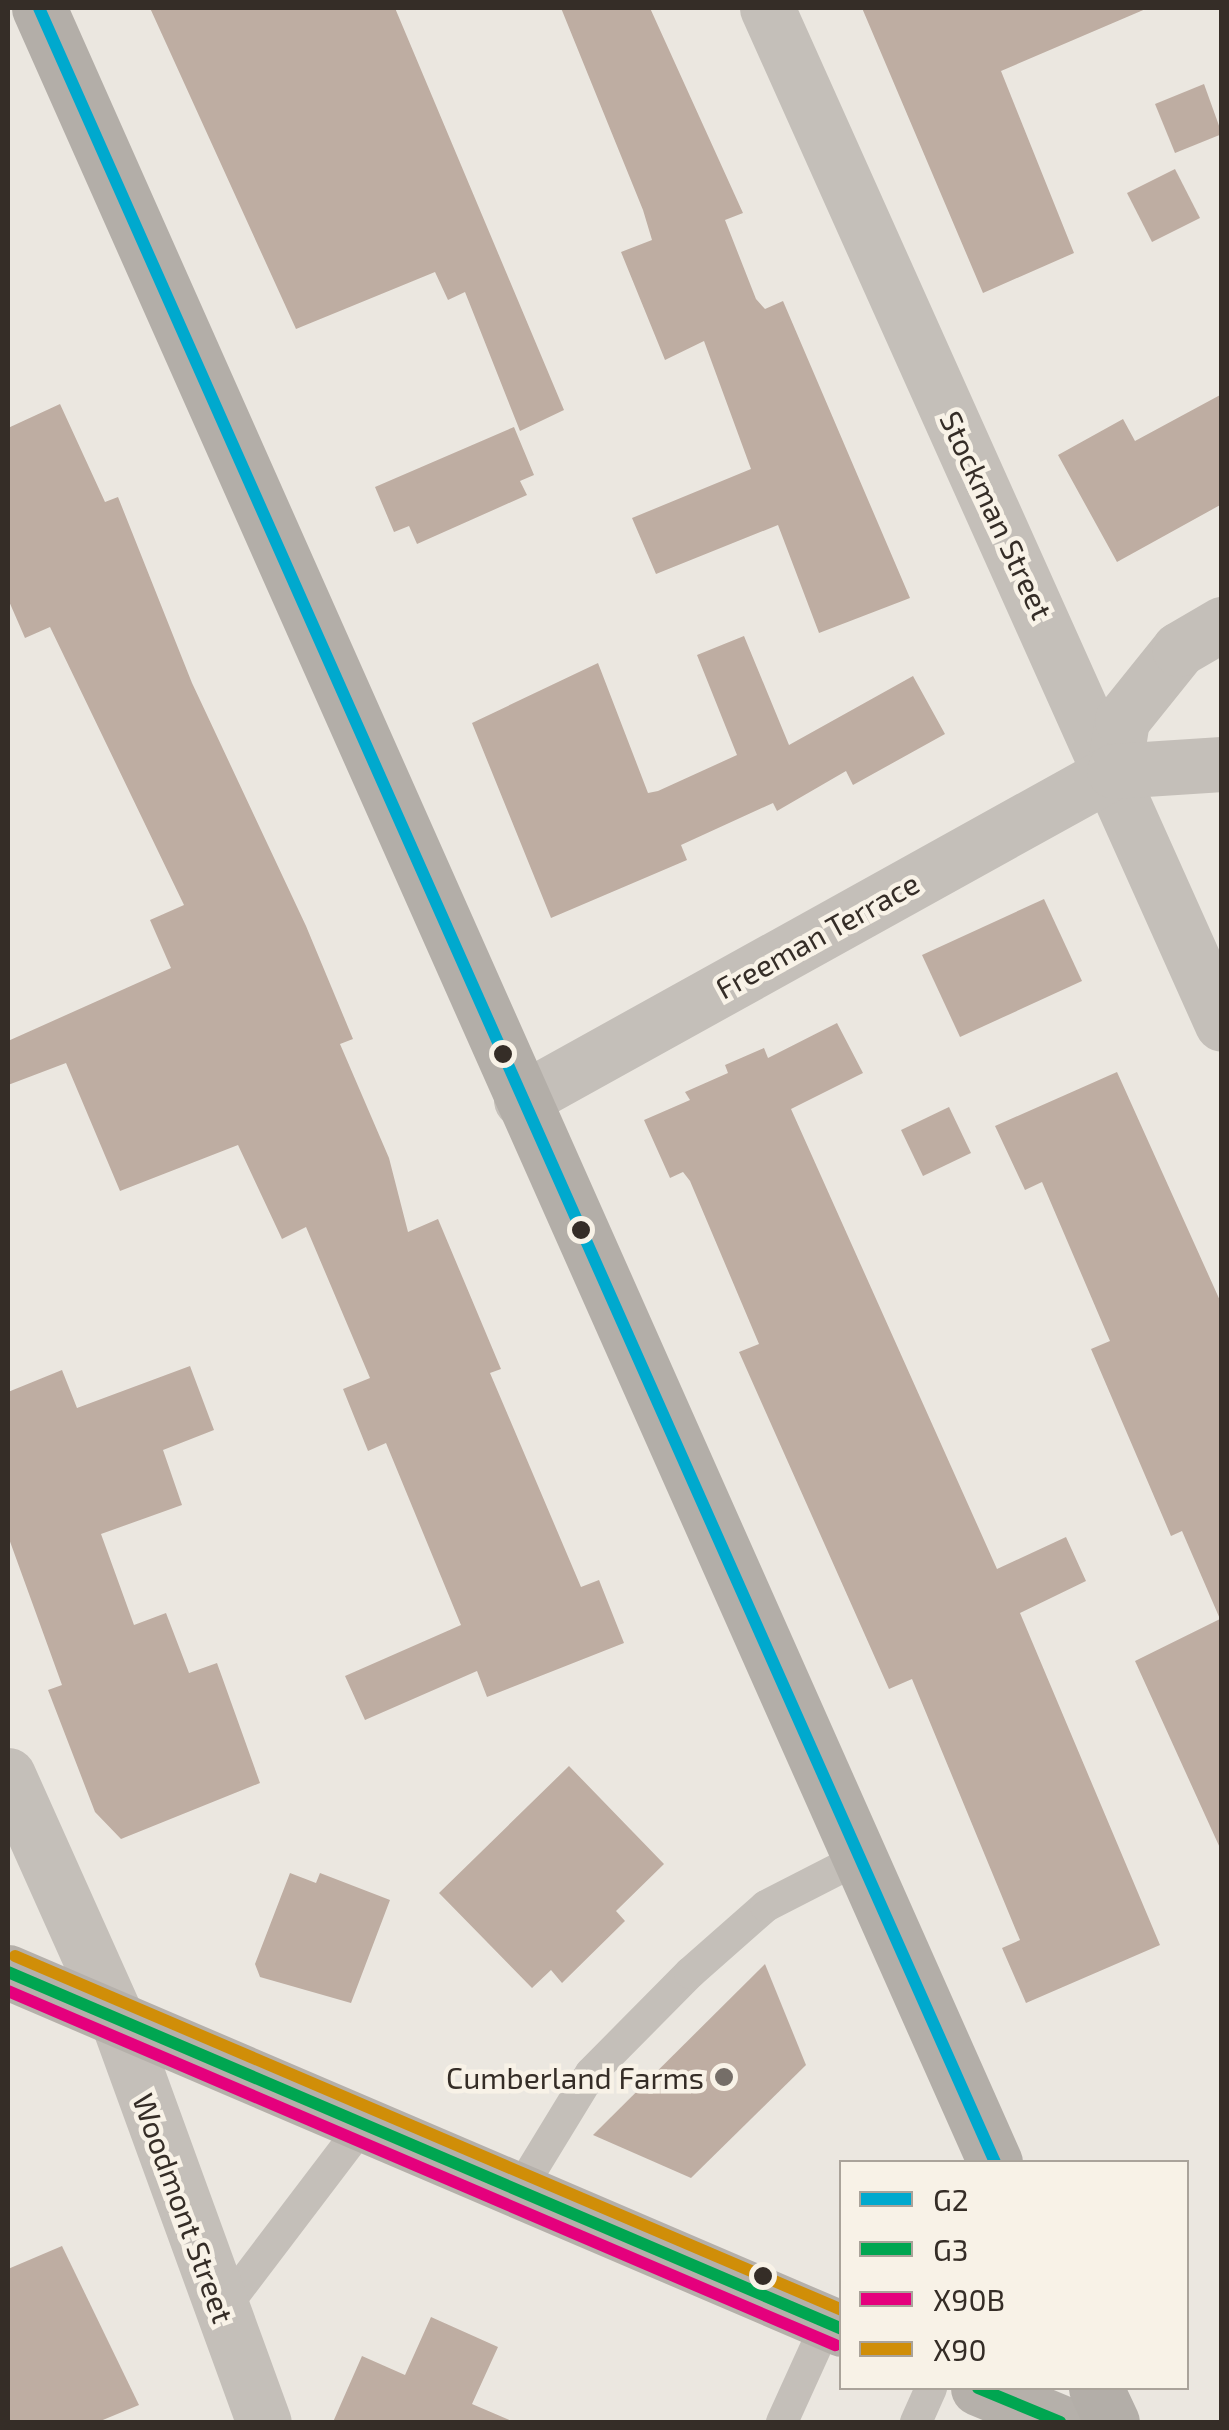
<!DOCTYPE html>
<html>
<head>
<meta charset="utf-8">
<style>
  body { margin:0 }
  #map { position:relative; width:1229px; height:2430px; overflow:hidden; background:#ebe7e0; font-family:"Exo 2",sans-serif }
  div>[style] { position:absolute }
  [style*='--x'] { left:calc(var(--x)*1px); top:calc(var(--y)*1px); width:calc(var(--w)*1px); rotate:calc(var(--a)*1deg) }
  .building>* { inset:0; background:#beada2 }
  .service>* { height:32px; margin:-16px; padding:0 16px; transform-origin:16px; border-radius:16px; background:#c4bfb9 }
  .minor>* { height:55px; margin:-27.5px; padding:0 27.5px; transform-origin:27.5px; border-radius:27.5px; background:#c4bfb9 }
  .secondary>* { height:55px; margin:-27.5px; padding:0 27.5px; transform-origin:27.5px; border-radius:27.5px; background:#b5b0aa }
  .primary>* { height:55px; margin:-27.5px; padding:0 27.5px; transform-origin:27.5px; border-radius:27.5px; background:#b3aea8 }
  .bus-1>* { height:12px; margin:-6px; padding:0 6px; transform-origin:6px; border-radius:6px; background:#00a9ce }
  .bus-2>* { height:12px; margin:-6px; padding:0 6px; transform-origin:6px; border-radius:6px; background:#00a651 }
  .bus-3>* { height:12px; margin:-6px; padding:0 6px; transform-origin:6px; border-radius:6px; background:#e5007d }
  .bus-4>* { height:12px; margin:-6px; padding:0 6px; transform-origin:6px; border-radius:6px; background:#d08e08 }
  .dots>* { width:28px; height:28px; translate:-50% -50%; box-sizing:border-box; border:5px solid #f8f2e7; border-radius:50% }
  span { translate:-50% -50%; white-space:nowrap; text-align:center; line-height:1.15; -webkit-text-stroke:9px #f8f2e7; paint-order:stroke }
  .street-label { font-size:30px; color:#352d27 }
  .poi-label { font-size:30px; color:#352d27 }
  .right { translate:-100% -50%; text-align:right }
  .frame { position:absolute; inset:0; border:10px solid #352d27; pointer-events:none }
  .legend { position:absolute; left:839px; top:2160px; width:350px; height:230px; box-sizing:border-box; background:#f8f2e7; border:2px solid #aaa39a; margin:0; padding:12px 18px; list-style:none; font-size:30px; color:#352d27 }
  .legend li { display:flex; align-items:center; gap:20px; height:50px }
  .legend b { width:50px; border:2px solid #aaa39a }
</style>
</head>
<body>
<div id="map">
  <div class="building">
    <i style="clip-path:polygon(150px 8px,395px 8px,564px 410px,520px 431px,465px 292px,448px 300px,435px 272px,296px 329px)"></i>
    <i style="clip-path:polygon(561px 8px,650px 8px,743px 213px,725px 220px,756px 299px,765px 309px,783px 301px,910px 598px,819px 633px,778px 525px,656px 574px,632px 518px,751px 469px,704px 341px,665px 360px,621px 252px,652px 240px,643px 210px)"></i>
    <i style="clip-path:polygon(862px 8px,1148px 8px,1001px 71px,1074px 253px,983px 293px)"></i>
    <i style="clip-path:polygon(1204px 84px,1222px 134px,1175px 153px,1155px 104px)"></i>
    <i style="clip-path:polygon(1175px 169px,1200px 218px,1152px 242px,1127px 193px)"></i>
    <i style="clip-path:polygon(1222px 394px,1222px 504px,1117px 562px,1058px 455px,1123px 419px,1135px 441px)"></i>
    <i style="clip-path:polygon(60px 404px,105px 502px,118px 497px,192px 683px,306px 926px,353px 1039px,340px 1044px,389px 1158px,408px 1232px,438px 1219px,501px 1369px,490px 1373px,581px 1587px,599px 1580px,624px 1643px,487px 1697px,477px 1671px,365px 1720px,345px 1676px,461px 1625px,386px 1443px,368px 1451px,343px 1389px,370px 1378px,306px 1227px,282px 1239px,238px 1145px,120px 1191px,66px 1063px,8px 1085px,8px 1041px,171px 968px,150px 920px,184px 905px,50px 627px,25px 638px,8px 599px,8px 428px)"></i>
    <i style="clip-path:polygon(514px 427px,534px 475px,520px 481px,527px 495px,417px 544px,409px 526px,394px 532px,375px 487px)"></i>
    <i style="clip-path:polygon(744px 636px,789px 745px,913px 676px,945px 734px,853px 785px,846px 771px,777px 811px,773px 803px,681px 845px,687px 860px,551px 918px,472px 723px,598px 663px,648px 793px,658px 791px,737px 755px,697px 655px)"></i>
    <i style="clip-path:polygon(1044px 899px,1082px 981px,960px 1037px,922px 955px)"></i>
    <i style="clip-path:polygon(837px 1023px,863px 1073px,791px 1109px,997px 1569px,1066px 1537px,1086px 1581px,1020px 1613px,1160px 1945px,1026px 2003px,1002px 1948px,1020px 1940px,912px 1679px,889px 1689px,739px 1352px,759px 1344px,690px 1181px,683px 1172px,670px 1178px,644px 1120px,690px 1100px,685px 1092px,728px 1073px,725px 1065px,764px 1048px,768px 1058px)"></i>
    <i style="clip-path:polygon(1117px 1072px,1222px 1305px,1220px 1848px,1135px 1661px,1220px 1619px,1182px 1531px,1171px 1536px,1091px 1349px,1110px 1341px,1042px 1182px,1025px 1190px,995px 1126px)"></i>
    <i style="clip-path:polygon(949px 1107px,971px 1153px,923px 1176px,901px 1130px)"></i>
    <i style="clip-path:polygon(190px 1366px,214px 1430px,163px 1450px,182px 1505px,101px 1534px,134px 1625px,166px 1613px,189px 1673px,217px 1663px,260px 1783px,121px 1839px,95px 1812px,48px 1690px,62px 1685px,8px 1536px,8px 1392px,62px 1370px,77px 1408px)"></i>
    <i style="clip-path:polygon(569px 1766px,664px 1864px,616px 1911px,625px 1921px,562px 1983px,551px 1970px,532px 1988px,439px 1893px)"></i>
    <i style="clip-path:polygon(290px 1873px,316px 1883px,320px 1873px,390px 1900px,351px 2003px,260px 1977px,255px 1964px)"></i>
    <i style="clip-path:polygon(765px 1964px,806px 2065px,691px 2178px,593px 2135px)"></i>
    <i style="clip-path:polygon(62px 2246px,139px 2405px,98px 2422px,8px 2422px,8px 2269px)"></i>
    <i style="clip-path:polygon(431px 2317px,498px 2347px,472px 2404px,514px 2422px,333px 2422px,362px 2356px,405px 2375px)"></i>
  </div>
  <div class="service">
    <i style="--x:519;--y:2191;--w:138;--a:-58.6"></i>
    <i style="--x:591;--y:2073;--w:141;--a:-45.3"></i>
    <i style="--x:690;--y:1973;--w:101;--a:-41.4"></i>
    <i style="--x:766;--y:1906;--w:103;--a:-27.1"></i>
    <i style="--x:221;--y:2312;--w:235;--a:-52.8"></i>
    <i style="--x:782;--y:2422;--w:109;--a:-65.6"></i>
    <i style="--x:916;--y:2422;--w:37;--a:-66"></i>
  </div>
  <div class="minor">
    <i style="--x:767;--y:8;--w:1113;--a:65.88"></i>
    <i style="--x:1114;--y:771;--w:52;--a:-81.1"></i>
    <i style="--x:1122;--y:720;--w:91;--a:-51.2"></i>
    <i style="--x:1179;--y:649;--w:50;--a:-30.2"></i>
    <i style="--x:521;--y:1100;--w:678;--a:-29.02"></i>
    <i style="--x:1114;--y:771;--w:108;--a:-3.7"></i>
    <i style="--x:8;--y:1775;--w:267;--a:65.9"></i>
    <i style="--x:117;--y:2019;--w:429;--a:70"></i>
  </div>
  <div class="secondary">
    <i style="--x:8;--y:1972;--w:907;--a:23.17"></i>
    <i style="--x:978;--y:2388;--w:89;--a:22.5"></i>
  </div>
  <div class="primary">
    <i style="--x:39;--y:8;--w:2357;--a:66.07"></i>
    <i style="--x:1096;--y:2388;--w:38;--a:65"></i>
  </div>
  <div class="bus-1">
    <i style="--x:39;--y:8;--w:2357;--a:66.07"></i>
  </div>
  <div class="bus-2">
    <i style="--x:8;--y:1972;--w:907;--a:23.17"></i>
    <i style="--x:978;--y:2388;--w:89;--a:22.5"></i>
  </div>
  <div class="bus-3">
    <i style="--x:8;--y:1991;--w:900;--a:23.17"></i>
  </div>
  <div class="bus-4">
    <i style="--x:15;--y:1956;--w:900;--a:23.17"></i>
  </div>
  <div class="dots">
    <i style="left:503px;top:1054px;background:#352d27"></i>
    <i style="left:581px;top:1230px;background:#352d27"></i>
    <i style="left:724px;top:2077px;background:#756e68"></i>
    <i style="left:763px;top:2276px;background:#352d27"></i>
  </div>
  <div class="street-label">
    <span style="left:997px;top:515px;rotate:65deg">Stockman Street</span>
    <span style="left:817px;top:935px;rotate:-29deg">Freeman Terrace</span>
    <span style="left:184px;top:2208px;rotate:70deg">Woodmont Street</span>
  </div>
  <div class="poi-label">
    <span class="right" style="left:704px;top:2077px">Cumberland Farms</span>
  </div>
  <div class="frame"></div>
  <ul class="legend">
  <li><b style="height:12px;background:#00a9ce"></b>G2</li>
  <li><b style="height:12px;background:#00a651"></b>G3</li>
  <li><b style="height:12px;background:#e5007d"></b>X90B</li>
  <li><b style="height:12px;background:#d08e08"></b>X90</li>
  </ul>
</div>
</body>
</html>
